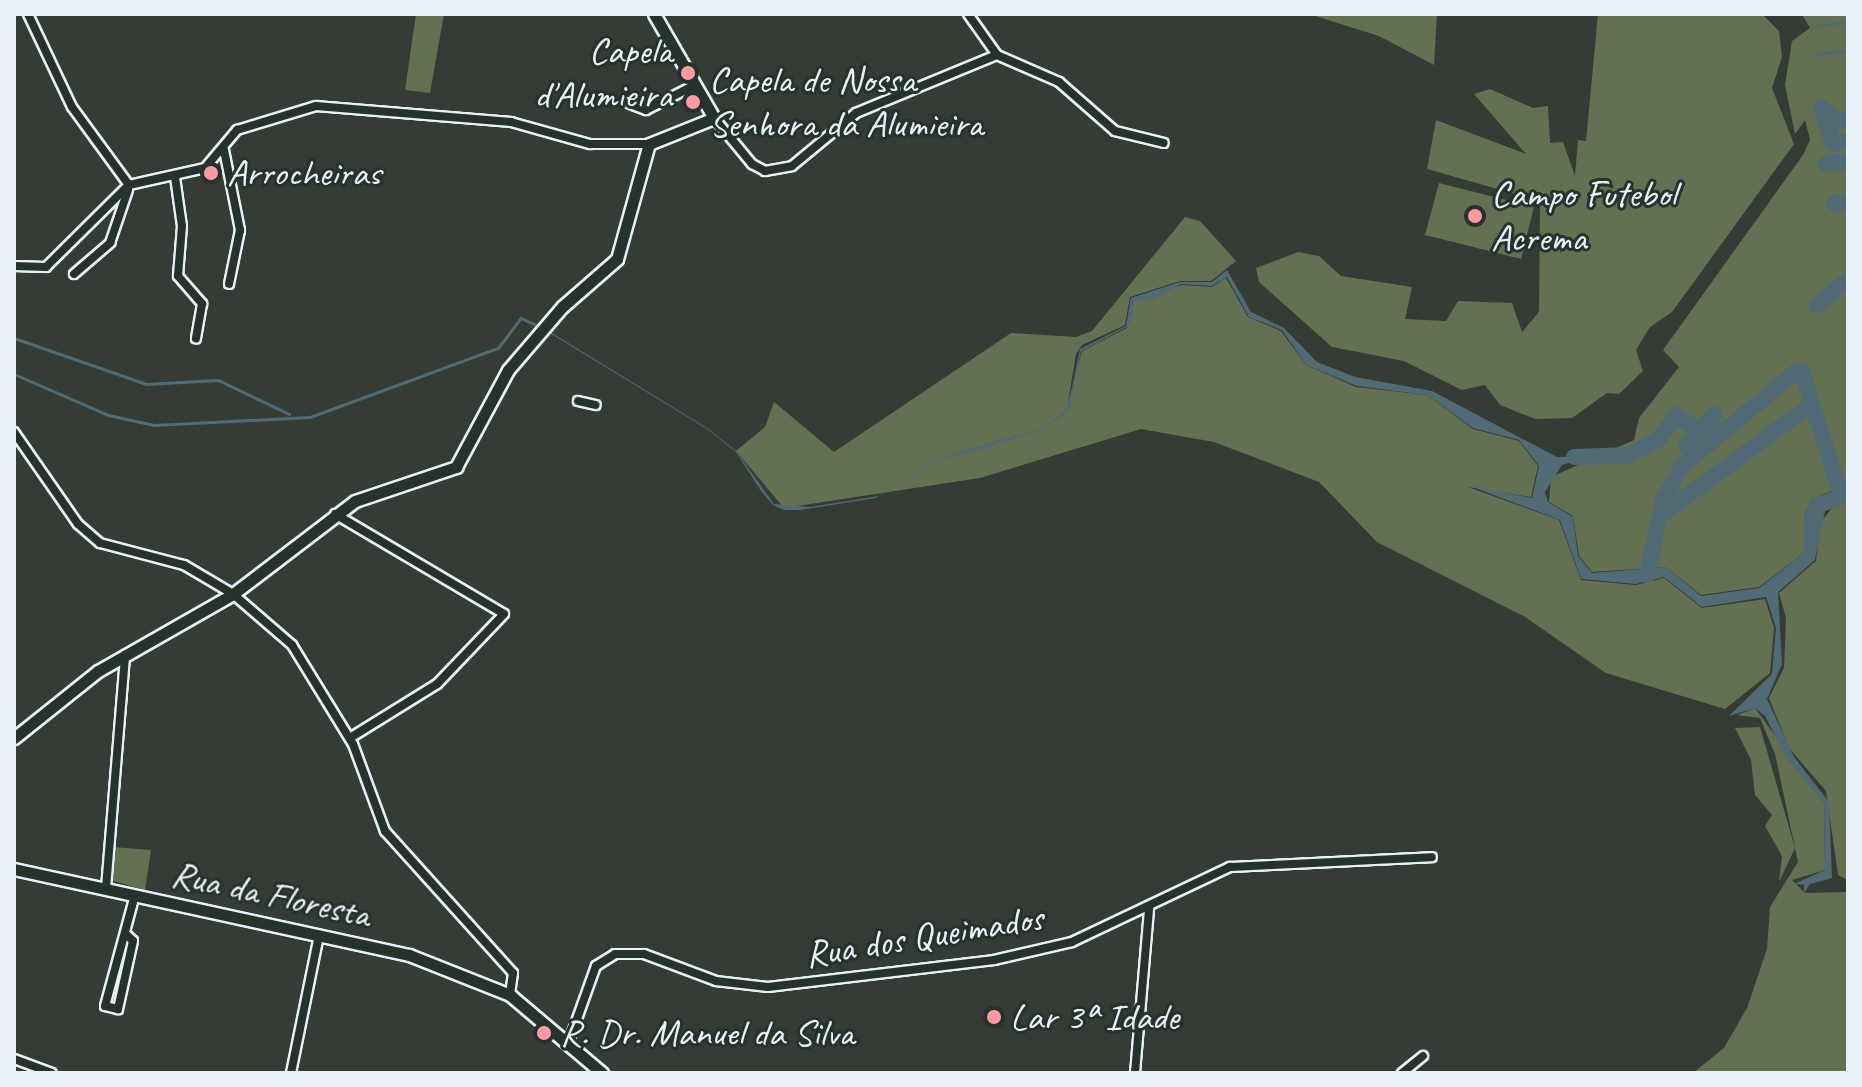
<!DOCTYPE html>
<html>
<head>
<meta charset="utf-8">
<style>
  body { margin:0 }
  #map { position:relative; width:1862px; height:1087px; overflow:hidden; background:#343c35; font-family:Caveat,sans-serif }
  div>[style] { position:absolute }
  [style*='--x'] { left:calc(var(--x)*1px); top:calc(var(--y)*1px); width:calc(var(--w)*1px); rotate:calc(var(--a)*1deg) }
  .green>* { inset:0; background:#637152 }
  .water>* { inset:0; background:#506b76 }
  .stream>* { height:3px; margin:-1.5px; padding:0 1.5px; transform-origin:1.5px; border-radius:1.5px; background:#506b76 }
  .river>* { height:16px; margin:-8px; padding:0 8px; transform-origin:8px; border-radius:8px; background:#506b76 }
  .roads { filter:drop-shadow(2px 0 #e8f1f8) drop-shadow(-2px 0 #e8f1f8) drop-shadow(0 2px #e8f1f8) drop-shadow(0 -2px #e8f1f8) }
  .street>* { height:8px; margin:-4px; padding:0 4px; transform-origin:4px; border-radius:4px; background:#26332d }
  .secondary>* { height:11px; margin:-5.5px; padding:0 5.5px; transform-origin:5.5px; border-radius:5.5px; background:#26332d }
  .dots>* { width:22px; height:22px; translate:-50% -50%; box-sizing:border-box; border:4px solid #26332d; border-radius:50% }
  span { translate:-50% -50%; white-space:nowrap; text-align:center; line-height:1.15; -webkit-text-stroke:6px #26332d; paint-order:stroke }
  .poi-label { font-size:38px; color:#e8f1f8 }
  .right { translate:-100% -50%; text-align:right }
  .left { translate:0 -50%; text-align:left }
  .street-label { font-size:38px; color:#e8f1f8 }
  .frame { position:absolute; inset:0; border:16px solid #e8f1f8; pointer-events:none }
</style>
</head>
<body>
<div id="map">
  <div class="green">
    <i style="clip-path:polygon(416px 14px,444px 14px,430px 93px,405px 90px)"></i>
    <i style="clip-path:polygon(1309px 14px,1437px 14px,1434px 65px,1379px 36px)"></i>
    <i style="clip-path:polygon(1598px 14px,1762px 14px,1779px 31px,1782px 57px,1772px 88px,1794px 144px,1672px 312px,1650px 327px,1636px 350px,1643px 371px,1619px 394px,1607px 393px,1572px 418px,1535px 419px,1500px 405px,1485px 385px,1462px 390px,1404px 361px,1332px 347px,1259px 282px,1256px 268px,1298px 252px,1319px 256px,1341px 276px,1412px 287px,1405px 319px,1446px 321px,1458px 301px,1512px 303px,1522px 332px,1539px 312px,1540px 201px,1427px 169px,1436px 120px,1526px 154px,1474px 94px,1490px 89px,1533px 108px,1548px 106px,1550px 143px,1563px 142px,1575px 176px,1578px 140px,1586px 141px)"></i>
    <i style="clip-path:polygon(1802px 14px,1848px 14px,1848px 484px,1812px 499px,1804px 515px,1804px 553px,1759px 587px,1701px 595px,1666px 567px,1592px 572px,1579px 556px,1573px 516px,1549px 502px,1551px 477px,1634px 440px,1639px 418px,1679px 367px,1663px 350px,1803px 155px,1810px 140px,1805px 120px,1795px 134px,1785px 85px,1792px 41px,1810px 28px)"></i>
    <i style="clip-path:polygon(1439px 183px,1534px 207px,1521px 259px,1425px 235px)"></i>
    <i style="clip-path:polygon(1185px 217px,1200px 221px,1236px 261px,1211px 281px,1180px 281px,1130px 297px,1125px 325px,1082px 345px,1076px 354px,1068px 403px,1082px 351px,1127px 328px,1133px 301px,1182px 285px,1212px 287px,1226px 278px,1248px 317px,1281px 331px,1306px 365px,1356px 387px,1427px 395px,1473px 429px,1519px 441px,1538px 466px,1531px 497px,1468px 487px,1559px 520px,1581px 580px,1636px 585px,1664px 578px,1702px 608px,1765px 599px,1774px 628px,1770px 673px,1725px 709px,1606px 673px,1525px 617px,1377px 542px,1319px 482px,1214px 442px,1141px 429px,980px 478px,784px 508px,736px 451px,765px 427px,774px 402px,834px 452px,1011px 333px,1076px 337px,1092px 331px)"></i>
    <i style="clip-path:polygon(1836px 503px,1848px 504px,1848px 880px,1838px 875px,1826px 791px,1789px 748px,1769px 698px,1784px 668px,1786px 618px,1779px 593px,1816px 561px,1821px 522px)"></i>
    <i style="clip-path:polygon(1755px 708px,1824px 803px,1825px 870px,1792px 880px,1805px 893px,1848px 892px,1848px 1073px,1693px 1073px,1724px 1048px,1747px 1008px,1767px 949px,1770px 907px,1798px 862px,1775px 754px,1760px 718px,1737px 715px)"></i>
    <i style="clip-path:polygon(1760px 727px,1795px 848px,1779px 882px,1782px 856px,1765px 826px,1772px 815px,1755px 795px,1751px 760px,1735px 728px)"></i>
    <i style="clip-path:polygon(113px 847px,151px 850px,145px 890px,110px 880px)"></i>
  </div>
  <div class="water">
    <i style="clip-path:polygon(1227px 270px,1251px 312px,1284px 328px,1317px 362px,1355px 377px,1432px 391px,1557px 457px,1592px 456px,1562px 465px,1545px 492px,1548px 502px,1573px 517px,1578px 556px,1592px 573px,1666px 567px,1701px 596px,1759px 588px,1804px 553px,1804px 515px,1812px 499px,1848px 485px,1848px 503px,1825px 511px,1815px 560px,1778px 592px,1782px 664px,1767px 699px,1794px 757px,1829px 802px,1832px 878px,1810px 884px,1804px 893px,1804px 885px,1794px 884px,1825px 870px,1824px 803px,1787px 759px,1765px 716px,1755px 708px,1729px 716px,1772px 674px,1776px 628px,1766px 597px,1702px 607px,1664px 577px,1636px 584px,1581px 579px,1560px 520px,1470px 486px,1532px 498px,1539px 466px,1519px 440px,1473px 428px,1427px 395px,1357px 386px,1306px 365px,1282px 330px,1249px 317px,1227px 277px,1212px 286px,1181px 284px,1154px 299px,1132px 301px,1133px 317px,1127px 327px,1081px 351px,1070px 408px,1064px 415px,1047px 427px,979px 450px,940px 459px,876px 498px,800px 510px,784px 510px,773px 505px,761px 491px,736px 452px,707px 429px,548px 332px,520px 366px,547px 330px,707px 428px,736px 451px,774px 504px,810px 507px,879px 496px,939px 458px,1047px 426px,1068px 407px,1080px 349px,1126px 326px,1131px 298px,1180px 282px,1212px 282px)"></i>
  </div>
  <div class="stream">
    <i style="--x:1818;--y:26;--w:30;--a:-9"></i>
    <i style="--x:1816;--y:54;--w:32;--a:-7"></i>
    <i style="--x:14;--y:338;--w:140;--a:19.2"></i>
    <i style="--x:146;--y:384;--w:72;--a:-3.2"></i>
    <i style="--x:218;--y:380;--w:79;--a:25.6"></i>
    <i style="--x:14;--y:374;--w:103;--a:23.6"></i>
    <i style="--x:108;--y:415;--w:47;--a:12.3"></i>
    <i style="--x:154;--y:425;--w:156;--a:-2.9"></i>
    <i style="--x:310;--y:417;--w:200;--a:-20.2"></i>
    <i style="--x:498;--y:348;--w:38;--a:-53"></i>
    <i style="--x:521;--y:318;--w:17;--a:25"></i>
  </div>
  <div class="river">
    <i style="--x:1821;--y:107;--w:39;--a:72"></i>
    <i style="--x:1833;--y:144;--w:15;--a:-11"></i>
    <i style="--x:1822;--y:108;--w:21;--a:39"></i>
    <i style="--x:1838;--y:121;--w:10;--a:-17"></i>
    <i style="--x:1825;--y:164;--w:23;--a:-7"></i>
    <i style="--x:1834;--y:203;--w:14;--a:-8"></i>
    <i style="--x:1817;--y:305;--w:40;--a:-39"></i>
    <i style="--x:1686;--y:446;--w:43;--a:-47.8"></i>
    <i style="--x:1574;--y:457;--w:55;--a:-2.1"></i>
    <i style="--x:1629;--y:455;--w:34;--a:-28"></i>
    <i style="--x:1659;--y:439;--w:29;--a:-55"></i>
    <i style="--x:1676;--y:415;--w:44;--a:34.8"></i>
    <i style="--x:1661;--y:515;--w:187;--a:-36.3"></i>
    <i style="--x:1812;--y:404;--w:94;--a:72"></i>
    <i style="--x:1647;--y:575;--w:77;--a:-78"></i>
    <i style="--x:1663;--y:500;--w:39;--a:-61"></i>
    <i style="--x:1682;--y:466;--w:148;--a:-39.5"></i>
    <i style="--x:1796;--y:372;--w:6;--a:-9"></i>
    <i style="--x:1802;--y:371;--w:34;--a:73"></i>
  </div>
  <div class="roads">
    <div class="street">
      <i style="--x:28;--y:14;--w:103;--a:64.7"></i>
      <i style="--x:72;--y:107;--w:97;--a:53.8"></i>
      <i style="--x:968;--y:14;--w:50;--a:54.7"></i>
      <i style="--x:997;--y:55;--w:68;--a:23.5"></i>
      <i style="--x:1059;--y:82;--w:74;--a:41.2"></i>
      <i style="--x:1115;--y:131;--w:50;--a:13.8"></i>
      <i style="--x:630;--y:104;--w:17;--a:21"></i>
      <i style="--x:646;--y:110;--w:53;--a:-27.1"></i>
      <i style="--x:714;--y:118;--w:60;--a:50.4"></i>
      <i style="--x:752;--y:164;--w:15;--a:28"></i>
      <i style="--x:765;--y:171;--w:27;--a:-10"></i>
      <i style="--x:792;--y:166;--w:83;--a:-39.6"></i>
      <i style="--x:856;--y:113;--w:152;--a:-22.4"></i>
      <i style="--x:224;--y:150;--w:82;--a:78.7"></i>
      <i style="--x:240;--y:230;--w:55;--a:101.5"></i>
      <i style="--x:175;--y:177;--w:49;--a:81.9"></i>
      <i style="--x:182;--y:226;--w:50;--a:94.6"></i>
      <i style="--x:178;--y:276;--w:37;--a:49"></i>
      <i style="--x:202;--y:304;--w:35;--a:100"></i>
      <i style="--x:129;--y:185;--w:78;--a:-12.6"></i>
      <i style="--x:205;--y:168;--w:50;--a:-49.9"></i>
      <i style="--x:237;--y:130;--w:83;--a:-16.9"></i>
      <i style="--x:316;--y:106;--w:196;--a:4.7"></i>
      <i style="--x:511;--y:122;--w:82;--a:15.6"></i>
      <i style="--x:590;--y:144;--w:59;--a:0"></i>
      <i style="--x:14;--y:266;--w:32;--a:2"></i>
      <i style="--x:46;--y:267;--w:117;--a:-44.7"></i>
      <i style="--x:74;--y:274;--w:48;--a:-40.7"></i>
      <i style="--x:110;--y:243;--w:56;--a:-71.2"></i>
      <i style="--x:578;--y:401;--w:18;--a:13"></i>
      <i style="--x:14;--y:432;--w:112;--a:55.2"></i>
      <i style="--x:78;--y:524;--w:29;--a:41"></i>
      <i style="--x:100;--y:543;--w:87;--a:14.7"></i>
      <i style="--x:184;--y:565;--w:57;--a:30.6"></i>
      <i style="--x:233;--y:594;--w:78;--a:40.8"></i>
      <i style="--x:292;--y:645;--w:116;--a:58.4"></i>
      <i style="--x:353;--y:744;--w:93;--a:69.8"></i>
      <i style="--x:385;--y:831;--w:191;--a:48"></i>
      <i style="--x:513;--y:973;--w:22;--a:98"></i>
      <i style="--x:335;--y:514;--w:196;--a:30.6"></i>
      <i style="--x:504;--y:614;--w:97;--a:133.7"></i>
      <i style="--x:437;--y:684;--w:102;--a:148.2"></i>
      <i style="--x:106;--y:888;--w:234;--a:-85.3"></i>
      <i style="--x:127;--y:935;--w:8;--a:45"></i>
      <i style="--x:133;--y:941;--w:70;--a:102.4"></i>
      <i style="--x:118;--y:1009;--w:13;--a:-167"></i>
      <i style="--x:105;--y:1006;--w:115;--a:-74.9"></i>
      <i style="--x:568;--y:1044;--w:83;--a:-70.3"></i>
      <i style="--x:596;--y:966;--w:22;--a:-32"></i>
      <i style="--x:615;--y:954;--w:29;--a:0"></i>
      <i style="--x:644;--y:954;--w:77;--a:20.6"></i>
      <i style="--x:716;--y:981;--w:52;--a:6.6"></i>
      <i style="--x:768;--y:987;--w:228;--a:-6.8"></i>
      <i style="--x:994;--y:960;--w:80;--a:-13"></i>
      <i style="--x:1072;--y:942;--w:175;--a:-25.4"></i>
      <i style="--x:1230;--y:867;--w:202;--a:-2.8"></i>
      <i style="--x:14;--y:1059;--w:40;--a:20.2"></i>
      <i style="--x:291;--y:1073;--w:141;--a:-78.5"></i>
      <i style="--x:1135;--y:1073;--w:165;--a:-85.1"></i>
      <i style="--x:1402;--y:1073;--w:27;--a:-39"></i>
    </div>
    <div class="secondary">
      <i style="--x:14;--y:738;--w:107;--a:-38.6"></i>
      <i style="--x:98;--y:671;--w:155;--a:-29.7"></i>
      <i style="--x:233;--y:594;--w:153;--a:-37.3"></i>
      <i style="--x:355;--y:501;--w:107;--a:-18.6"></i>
      <i style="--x:456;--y:467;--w:110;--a:-61.8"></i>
      <i style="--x:508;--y:370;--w:83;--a:-49.4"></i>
      <i style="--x:562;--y:307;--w:73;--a:-41.1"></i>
      <i style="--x:617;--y:259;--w:119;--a:-74.5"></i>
      <i style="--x:649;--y:144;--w:70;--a:-21.8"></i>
      <i style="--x:714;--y:118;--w:120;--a:-120"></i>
      <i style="--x:14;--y:869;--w:404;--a:12.3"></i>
      <i style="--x:409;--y:955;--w:109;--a:21.6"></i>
      <i style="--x:510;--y:995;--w:121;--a:40.3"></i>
    </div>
  </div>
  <div class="dots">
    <i style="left:688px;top:73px;background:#ff9aa2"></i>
    <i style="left:693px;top:102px;background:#ff9aa2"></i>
    <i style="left:211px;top:173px;background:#ff9aa2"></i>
    <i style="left:1475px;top:216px;background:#ff9aa2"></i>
    <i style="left:994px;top:1017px;background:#ff9aa2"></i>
    <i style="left:544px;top:1033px;background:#ff9aa2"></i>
  </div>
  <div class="poi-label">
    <span class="right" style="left:672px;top:73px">Capela<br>d'Alumieira</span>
    <span class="left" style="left:709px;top:102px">Capela de Nossa<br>Senhora da Alumieira</span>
    <span class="left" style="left:227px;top:173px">Arrocheiras</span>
    <span class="left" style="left:1491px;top:216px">Campo Futebol<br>Acrema</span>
    <span class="left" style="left:1010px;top:1017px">Lar 3ª Idade</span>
    <span class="left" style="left:560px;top:1033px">R. Dr. Manuel da Silva</span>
  </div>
  <div class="street-label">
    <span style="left:271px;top:894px;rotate:12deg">Rua da Floresta</span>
    <span style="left:924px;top:936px;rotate:-9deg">Rua dos Queimados</span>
  </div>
  <div class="frame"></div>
</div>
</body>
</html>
